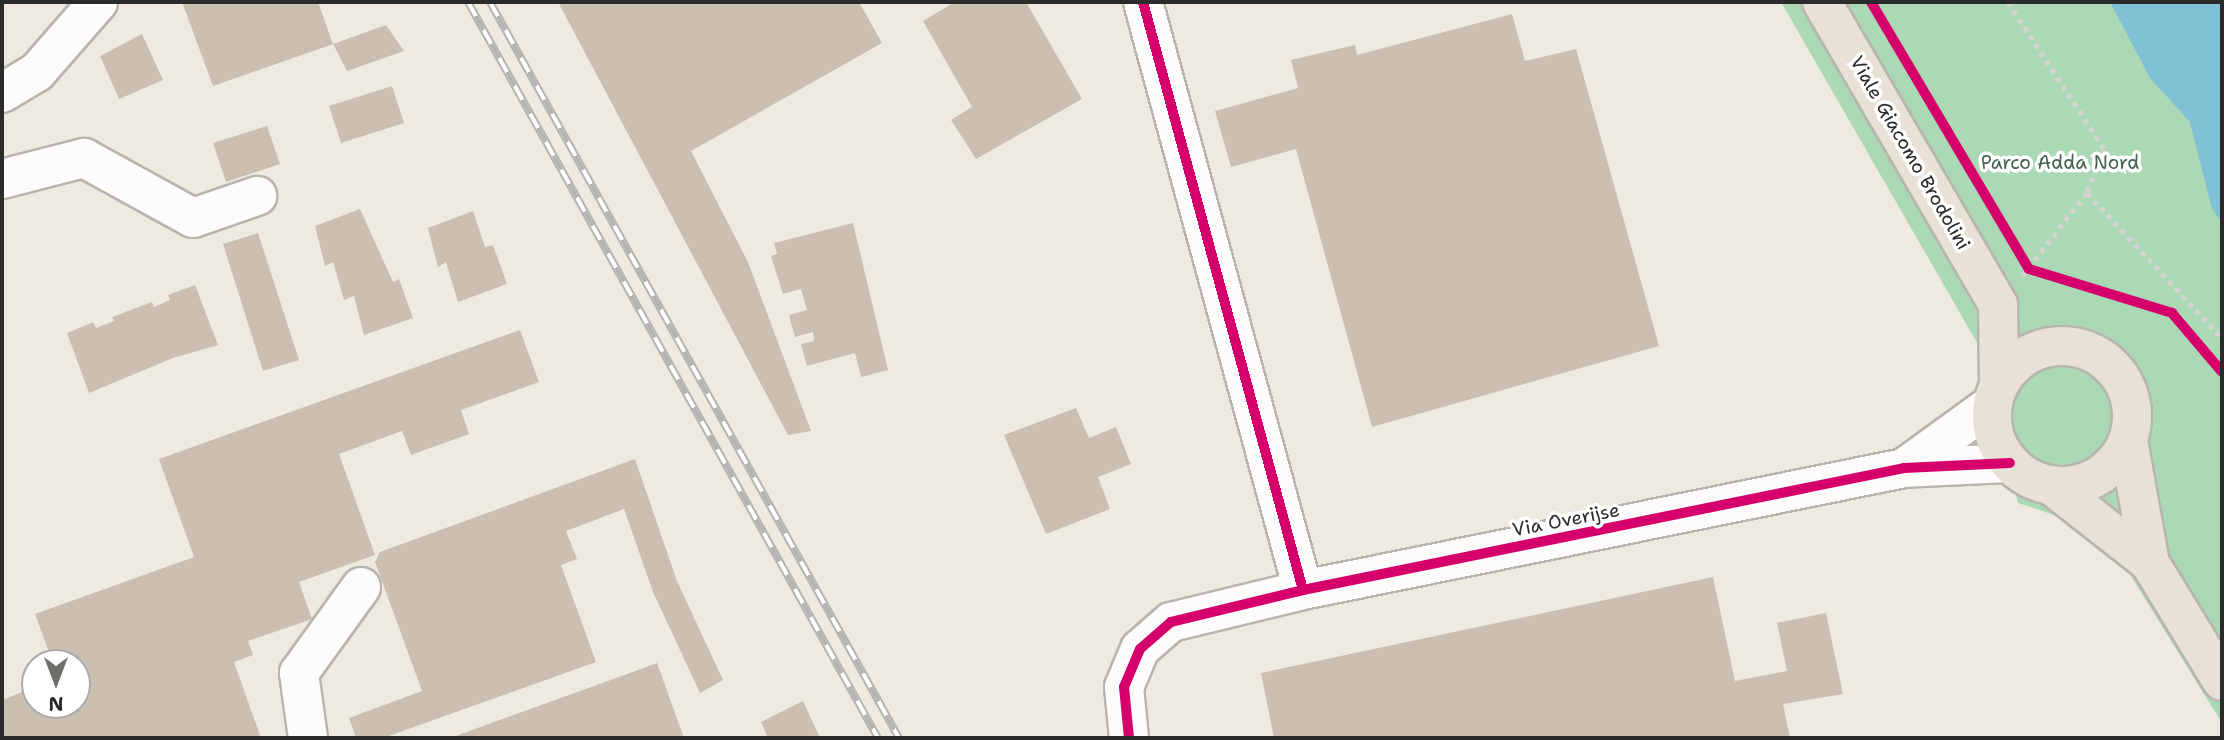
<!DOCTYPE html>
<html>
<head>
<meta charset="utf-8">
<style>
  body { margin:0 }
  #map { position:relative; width:2224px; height:740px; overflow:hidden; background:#efeae0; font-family:"Shantell Sans",sans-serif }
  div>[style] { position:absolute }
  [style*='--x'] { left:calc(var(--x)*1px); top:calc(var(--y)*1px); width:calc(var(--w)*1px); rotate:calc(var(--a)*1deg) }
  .green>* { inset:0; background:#abd9b5 }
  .water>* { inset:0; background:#80c1d5 }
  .building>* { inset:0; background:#cbbfb1 }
  .path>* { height:4.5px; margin-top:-2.25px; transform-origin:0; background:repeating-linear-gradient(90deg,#d6d4d2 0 5px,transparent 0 10px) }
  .roads { filter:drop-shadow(2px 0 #b8b5af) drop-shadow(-2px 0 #b8b5af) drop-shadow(0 2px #b8b5af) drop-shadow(0 -2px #b8b5af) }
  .minor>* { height:38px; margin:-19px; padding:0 19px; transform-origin:19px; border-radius:19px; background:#fdfcfa }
  .major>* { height:38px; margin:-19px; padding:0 19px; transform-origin:19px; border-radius:19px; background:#e8e2d6 }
  .major>.ring { margin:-19px; padding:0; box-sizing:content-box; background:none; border:38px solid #e8e2d6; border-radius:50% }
  .rail>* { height:8px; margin-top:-4px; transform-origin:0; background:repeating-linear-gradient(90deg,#fff 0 16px,#b4b4b2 0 32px); box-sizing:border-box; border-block:2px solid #b4b4b2 }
  .cycleway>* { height:10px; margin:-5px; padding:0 5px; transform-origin:5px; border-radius:5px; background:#d6006c }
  span { translate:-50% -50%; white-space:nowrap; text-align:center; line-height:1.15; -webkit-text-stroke:7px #fff; paint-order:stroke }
  .street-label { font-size:19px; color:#2b2b2b }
  .park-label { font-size:19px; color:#44634f }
  .frame { position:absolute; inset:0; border:4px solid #2b2b2b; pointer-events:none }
  .north { position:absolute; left:21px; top:649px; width:70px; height:70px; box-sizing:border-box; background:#fff; border:2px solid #aaa; border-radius:50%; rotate:180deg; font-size:19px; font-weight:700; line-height:28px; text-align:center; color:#2b2b2b }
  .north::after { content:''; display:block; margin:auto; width:24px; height:32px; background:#706e6a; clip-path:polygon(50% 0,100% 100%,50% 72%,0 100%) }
</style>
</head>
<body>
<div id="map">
  <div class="green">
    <i style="clip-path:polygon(1781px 2px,2222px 2px,2222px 723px,2103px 531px,2018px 503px,1980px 348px)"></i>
  </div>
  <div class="water">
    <i style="clip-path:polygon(2110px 2px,2222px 2px,2222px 222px,2212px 209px,2190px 122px,2150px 78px)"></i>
  </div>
  <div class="building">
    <i style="clip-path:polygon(182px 2px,318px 2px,333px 44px,213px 86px)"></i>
    <i style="clip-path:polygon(558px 2px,859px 2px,882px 43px,691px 151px,748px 262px,811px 431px,788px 435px)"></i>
    <i style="clip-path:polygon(955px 2px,1026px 2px,1082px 99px,976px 159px,951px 120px,972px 107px,923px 21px)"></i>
    <i style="clip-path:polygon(1512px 14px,1525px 61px,1576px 49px,1659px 346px,1372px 427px,1296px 149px,1231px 167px,1215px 111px,1298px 88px,1291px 60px,1355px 45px,1357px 55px)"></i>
    <i style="clip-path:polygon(386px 25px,404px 51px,347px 71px,333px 44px)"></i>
    <i style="clip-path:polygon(142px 34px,163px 80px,119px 99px,100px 56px)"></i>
    <i style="clip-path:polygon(392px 86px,404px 123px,341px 143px,329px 106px)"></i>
    <i style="clip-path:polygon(267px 126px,280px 164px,226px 182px,213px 143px)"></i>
    <i style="clip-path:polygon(360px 209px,393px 282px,399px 279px,413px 318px,364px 335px,354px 296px,344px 300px,333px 262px,325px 266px,315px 226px)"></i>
    <i style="clip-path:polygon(473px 211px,485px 247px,493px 245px,507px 284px,458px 302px,446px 262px,438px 267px,428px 228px)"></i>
    <i style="clip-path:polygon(853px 223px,888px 370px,861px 377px,855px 353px,807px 366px,801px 344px,814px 341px,813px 332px,795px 337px,789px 315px,807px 310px,801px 289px,783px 294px,771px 256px,777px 254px,774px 243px)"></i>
    <i style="clip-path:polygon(258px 233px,299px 360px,263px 371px,223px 244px)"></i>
    <i style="clip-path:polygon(195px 285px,218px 345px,173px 358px,89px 393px,67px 333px,93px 322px,96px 328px,114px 321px,112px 317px,152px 302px,154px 307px,170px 300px,168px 295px)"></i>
    <i style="clip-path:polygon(520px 330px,539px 382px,461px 410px,469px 434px,411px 455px,402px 431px,339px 454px,375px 555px,299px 582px,312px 619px,248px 641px,253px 655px,234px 662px,261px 738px,2px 738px,2px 700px,35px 687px,35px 705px,77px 705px,77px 663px,53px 663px,35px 614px,194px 557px,159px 459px)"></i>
    <i style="clip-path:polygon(1076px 408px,1089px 438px,1116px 427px,1131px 464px,1098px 477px,1110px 509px,1046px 534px,1004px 435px)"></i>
    <i style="clip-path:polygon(635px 459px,677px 581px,723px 680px,700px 693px,653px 592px,624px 509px,566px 531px,577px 559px,561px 565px,596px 662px,383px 738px,356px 738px,349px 718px,422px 691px,375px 562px,380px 552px)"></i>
    <i style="clip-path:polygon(1713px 577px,1735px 681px,1787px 671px,1777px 623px,1826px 613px,1843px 694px,1783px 704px,1790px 738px,1274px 738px,1261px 673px)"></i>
    <i style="clip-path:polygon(657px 663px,684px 738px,450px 738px,630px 673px)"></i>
    <i style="clip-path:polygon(803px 701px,820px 738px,768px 738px,761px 722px)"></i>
  </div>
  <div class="path">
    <i style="--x:2008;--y:2;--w:177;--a:56.8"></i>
    <i style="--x:2105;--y:150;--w:47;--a:112.7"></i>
    <i style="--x:2087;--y:193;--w:108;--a:127.8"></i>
    <i style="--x:2087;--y:193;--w:198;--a:47"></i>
  </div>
  <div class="roads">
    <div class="minor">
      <i style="--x:1143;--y:2;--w:609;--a:74.78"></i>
      <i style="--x:2;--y:93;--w:41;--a:-31"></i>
      <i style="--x:37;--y:72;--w:93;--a:-48.9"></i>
      <i style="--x:2;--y:179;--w:85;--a:-14.4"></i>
      <i style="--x:84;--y:158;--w:124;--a:28.8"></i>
      <i style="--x:193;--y:218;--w:68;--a:-19"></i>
      <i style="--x:1904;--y:468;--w:109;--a:-36"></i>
      <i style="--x:308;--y:738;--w:66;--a:-97.9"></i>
      <i style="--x:299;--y:673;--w:106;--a:-54.2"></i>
      <i style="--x:1129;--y:738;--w:51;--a:-95.6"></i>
      <i style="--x:1124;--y:687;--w:41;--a:-67.2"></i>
      <i style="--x:1140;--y:649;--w:41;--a:-41.1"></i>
      <i style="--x:1171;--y:622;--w:136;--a:-13.6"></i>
      <i style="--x:1303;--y:590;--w:613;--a:-11.47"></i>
      <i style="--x:1904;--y:468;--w:106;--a:-2.7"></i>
    </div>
    <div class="major">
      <i style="--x:1822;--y:2;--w:350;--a:59.8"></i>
      <i style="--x:1998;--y:305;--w:79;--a:89.3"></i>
      <i class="ring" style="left:1992px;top:346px;width:102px;height:102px"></i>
      <i style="--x:2128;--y:440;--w:125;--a:79.9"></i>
      <i style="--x:2051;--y:485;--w:126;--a:38.2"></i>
      <i style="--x:2150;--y:563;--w:138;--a:58.6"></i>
    </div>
  </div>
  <div class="rail">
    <i style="--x:468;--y:2;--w:842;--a:60.88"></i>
    <i style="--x:490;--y:2;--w:842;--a:60.94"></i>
  </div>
  <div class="cycleway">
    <i style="--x:1143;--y:2;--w:609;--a:74.78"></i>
    <i style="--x:1871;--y:2;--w:310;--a:59.4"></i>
    <i style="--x:2029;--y:269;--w:150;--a:17.1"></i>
    <i style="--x:2172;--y:313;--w:77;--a:49.7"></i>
    <i style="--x:1129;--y:738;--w:51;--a:-95.6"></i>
    <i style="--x:1124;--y:687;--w:41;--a:-67.2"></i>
    <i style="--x:1140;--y:649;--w:41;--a:-41.1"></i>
    <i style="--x:1171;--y:622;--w:136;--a:-13.6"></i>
    <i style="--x:1303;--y:590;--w:613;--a:-11.47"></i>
    <i style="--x:1904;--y:468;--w:106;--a:-2.7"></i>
  </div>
  <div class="street-label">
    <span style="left:1910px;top:153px;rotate:60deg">Viale Giacomo Brodolini</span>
    <span style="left:1566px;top:520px;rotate:-11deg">Via Overijse</span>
  </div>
  <div class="park-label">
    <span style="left:2060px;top:163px">Parco Adda Nord</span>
  </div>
  <div class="frame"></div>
  <div class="north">N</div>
</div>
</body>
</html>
